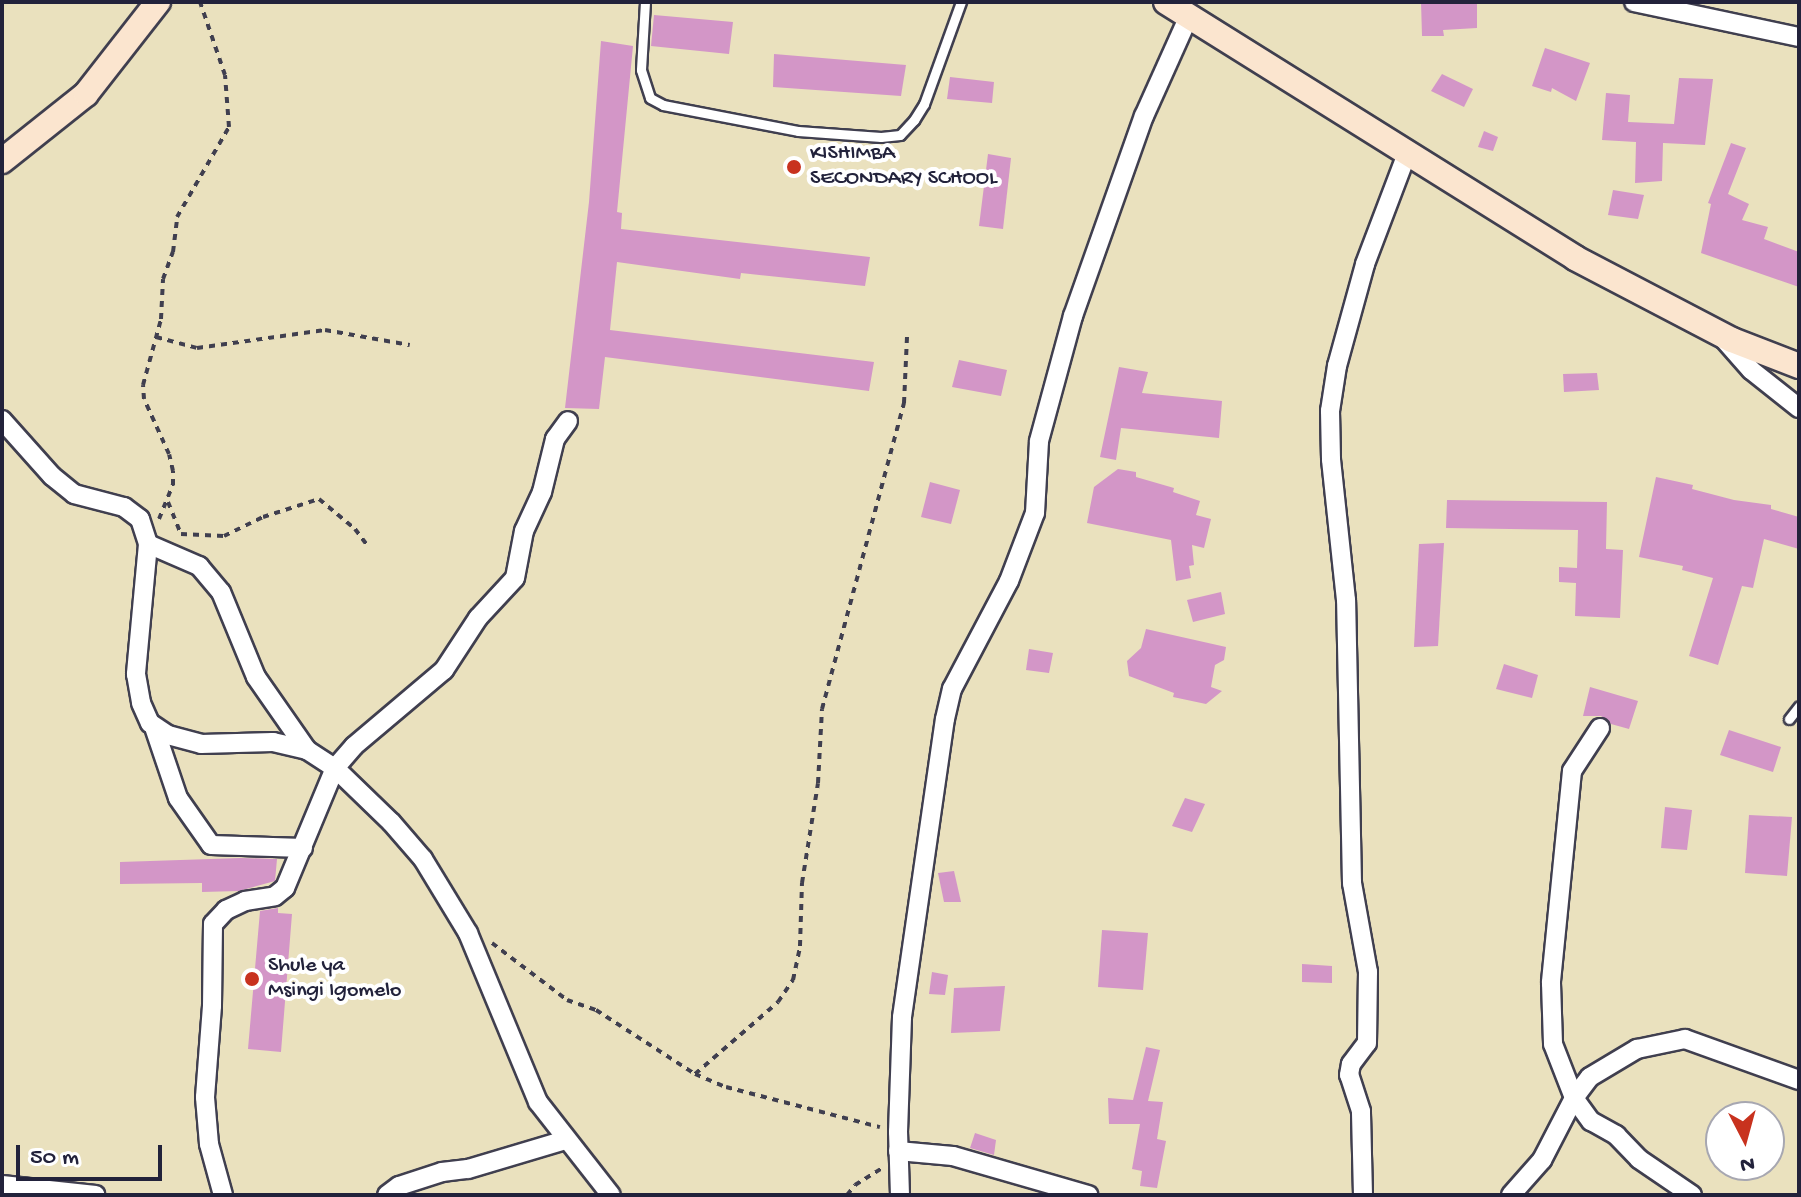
<!DOCTYPE html>
<html>
<head>
<meta charset="utf-8">
<style>
  body { margin:0 }
  #map { position:relative; width:1801px; height:1197px; overflow:hidden; background:#eae1be; font-family:"Gochi Hand",sans-serif }
  div>[style] { position:absolute }
  [style*='--x'] { left:calc(var(--x)*1px); top:calc(var(--y)*1px); width:calc(var(--w)*1px); rotate:calc(var(--a)*1deg) }
  .building>* { inset:0; background:#d396c7 }
  .path>* { height:4px; margin-top:-2px; transform-origin:0; background:repeating-linear-gradient(90deg,#403f4f 0 6px,transparent 0 12px) }
  .roads { filter:drop-shadow(2px 0 #403f4f) drop-shadow(-2px 0 #403f4f) drop-shadow(0 2px #403f4f) drop-shadow(0 -2px #403f4f) }
  .lane>* { height:9px; margin:-4.5px; padding:0 4.5px; transform-origin:4.5px; border-radius:4.5px; background:#fff }
  .street>* { height:18px; margin:-9px; padding:0 9px; transform-origin:9px; border-radius:9px; background:#fff }
  .secondary>* { height:24px; margin:-12px; padding:0 12px; transform-origin:12px; border-radius:12px; background:#fbe5cf }
  .dots>* { width:22px; height:22px; translate:-50% -50%; box-sizing:border-box; border:4px solid #fff; border-radius:50% }
  span { translate:-50% -50%; white-space:nowrap; text-align:center; line-height:1.15; -webkit-text-stroke:8px #fff; paint-order:stroke }
  .poi-label { font-size:22px; color:#22223b }
  .left { translate:0 -50%; text-align:left }
  .frame { position:absolute; inset:0; border:4px solid #22223b; pointer-events:none }
  .north { position:absolute; left:1705px; top:1101px; width:80px; height:80px; box-sizing:border-box; background:#fff; border:2px solid #a7a7b1; border-radius:50%; rotate:174deg; font-size:22px; font-weight:700; line-height:32px; text-align:center; color:#22223b }
  .north::after { content:''; display:block; margin:auto; width:28px; height:36px; background:#c8321e; clip-path:polygon(50% 0,100% 100%,50% 72%,0 100%) }
  .scale { position:absolute; left:16px; top:1145px; width:146px; height:36px; box-sizing:border-box; border:4px solid #22223b; border-top:0; padding-left:10px; font-size:24px; line-height:28px; white-space:nowrap; color:#22223b; -webkit-text-stroke:6px #fff; paint-order:stroke }
</style>
</head>
<body>
<div id="map">
  <div class="building">
    <i style="clip-path:polygon(1421px 2px,1477px 2px,1477px 28px,1443px 30px,1444px 36px,1422px 36px)"></i>
    <i style="clip-path:polygon(654px 15px,733px 22px,729px 54px,651px 46px)"></i>
    <i style="clip-path:polygon(601px 41px,633px 46px,617px 212px,622px 213px,621px 229px,870px 257px,865px 286px,741px 273px,740px 279px,617px 262px,610px 330px,874px 362px,869px 391px,605px 357px,599px 409px,565px 408px,589px 202px)"></i>
    <i style="clip-path:polygon(1545px 48px,1590px 63px,1576px 101px,1552px 88px,1551px 92px,1532px 86px)"></i>
    <i style="clip-path:polygon(774px 54px,906px 65px,901px 96px,773px 87px)"></i>
    <i style="clip-path:polygon(1442px 74px,1473px 89px,1464px 107px,1431px 91px)"></i>
    <i style="clip-path:polygon(950px 77px,994px 82px,992px 103px,947px 99px)"></i>
    <i style="clip-path:polygon(1679px 78px,1713px 79px,1705px 145px,1663px 143px,1662px 181px,1635px 183px,1636px 142px,1602px 140px,1606px 93px,1630px 95px,1628px 122px,1674px 124px)"></i>
    <i style="clip-path:polygon(1484px 131px,1498px 137px,1493px 151px,1478px 147px)"></i>
    <i style="clip-path:polygon(1731px 143px,1746px 148px,1728px 194px,1749px 204px,1742px 220px,1768px 227px,1764px 239px,1799px 252px,1799px 287px,1701px 253px,1711px 204px,1708px 203px)"></i>
    <i style="clip-path:polygon(988px 154px,1011px 158px,1003px 229px,979px 226px)"></i>
    <i style="clip-path:polygon(1613px 190px,1644px 195px,1638px 219px,1608px 215px)"></i>
    <i style="clip-path:polygon(959px 360px,1007px 370px,1001px 396px,952px 387px)"></i>
    <i style="clip-path:polygon(1119px 367px,1148px 372px,1142px 393px,1222px 401px,1219px 438px,1121px 428px,1116px 460px,1100px 457px)"></i>
    <i style="clip-path:polygon(1597px 373px,1599px 390px,1564px 392px,1563px 374px)"></i>
    <i style="clip-path:polygon(1118px 469px,1136px 472px,1136px 477px,1174px 488px,1173px 492px,1200px 501px,1196px 515px,1211px 519px,1204px 548px,1192px 545px,1194px 565px,1189px 566px,1191px 578px,1176px 581px,1171px 540px,1087px 523px,1094px 487px)"></i>
    <i style="clip-path:polygon(1656px 477px,1693px 485px,1692px 489px,1734px 500px,1771px 505px,1771px 509px,1799px 517px,1799px 549px,1764px 539px,1753px 588px,1742px 586px,1718px 665px,1689px 656px,1713px 578px,1682px 570px,1683px 566px,1639px 557px)"></i>
    <i style="clip-path:polygon(930px 482px,960px 490px,951px 524px,921px 517px)"></i>
    <i style="clip-path:polygon(1447px 500px,1607px 502px,1606px 549px,1623px 550px,1620px 618px,1575px 616px,1576px 583px,1559px 582px,1559px 567px,1577px 568px,1578px 530px,1446px 528px)"></i>
    <i style="clip-path:polygon(1444px 543px,1438px 646px,1414px 647px,1419px 544px)"></i>
    <i style="clip-path:polygon(1221px 592px,1225px 614px,1193px 622px,1187px 600px)"></i>
    <i style="clip-path:polygon(1146px 629px,1226px 647px,1224px 660px,1215px 665px,1211px 687px,1222px 691px,1206px 704px,1173px 697px,1174px 693px,1129px 676px,1127px 661px,1141px 648px)"></i>
    <i style="clip-path:polygon(1029px 649px,1053px 653px,1049px 673px,1026px 670px)"></i>
    <i style="clip-path:polygon(1504px 664px,1538px 675px,1532px 698px,1496px 689px)"></i>
    <i style="clip-path:polygon(1590px 687px,1638px 701px,1629px 729px,1611px 724px,1601px 716px,1583px 716px)"></i>
    <i style="clip-path:polygon(1729px 730px,1781px 747px,1773px 772px,1720px 755px)"></i>
    <i style="clip-path:polygon(1185px 798px,1205px 804px,1192px 832px,1172px 826px)"></i>
    <i style="clip-path:polygon(1665px 807px,1692px 810px,1687px 850px,1661px 848px)"></i>
    <i style="clip-path:polygon(1749px 815px,1792px 817px,1787px 876px,1745px 873px)"></i>
    <i style="clip-path:polygon(241px 858px,277px 859px,275px 881px,239px 891px,202px 892px,202px 883px,120px 884px,120px 862px)"></i>
    <i style="clip-path:polygon(954px 871px,961px 902px,944px 902px,938px 873px)"></i>
    <i style="clip-path:polygon(278px 908px,278px 913px,292px 914px,281px 1052px,248px 1049px,260px 911px)"></i>
    <i style="clip-path:polygon(1102px 930px,1148px 933px,1143px 990px,1098px 987px)"></i>
    <i style="clip-path:polygon(1302px 964px,1332px 966px,1332px 983px,1302px 982px)"></i>
    <i style="clip-path:polygon(932px 972px,948px 975px,945px 995px,929px 994px)"></i>
    <i style="clip-path:polygon(1005px 986px,1000px 1031px,951px 1033px,954px 988px)"></i>
    <i style="clip-path:polygon(1146px 1047px,1160px 1050px,1148px 1101px,1163px 1102px,1157px 1139px,1166px 1141px,1157px 1188px,1140px 1186px,1142px 1171px,1132px 1169px,1140px 1124px,1109px 1124px,1108px 1098px,1133px 1100px)"></i>
    <i style="clip-path:polygon(975px 1133px,996px 1140px,994px 1155px,970px 1148px)"></i>
  </div>
  <div class="path">
    <i style="--x:156;--y:337;--w:42;--a:15"></i>
    <i style="--x:197;--y:348;--w:129;--a:-8"></i>
    <i style="--x:325;--y:330;--w:86;--a:10"></i>
    <i style="--x:168;--y:502;--w:35;--a:68"></i>
    <i style="--x:181;--y:534;--w:43;--a:2.7"></i>
    <i style="--x:224;--y:536;--w:43;--a:-26"></i>
    <i style="--x:263;--y:517;--w:59;--a:-17.8"></i>
    <i style="--x:319;--y:499;--w:47;--a:39.8"></i>
    <i style="--x:355;--y:529;--w:20;--a:53"></i>
    <i style="--x:159;--y:519;--w:37;--a:-68"></i>
    <i style="--x:173;--y:485;--w:14;--a:-90"></i>
    <i style="--x:173;--y:471;--w:17;--a:-103"></i>
    <i style="--x:169;--y:454;--w:60;--a:-114.4"></i>
    <i style="--x:144;--y:399;--w:14;--a:-94"></i>
    <i style="--x:143;--y:385;--w:68;--a:-74.7"></i>
    <i style="--x:161;--y:319;--w:40;--a:-87.1"></i>
    <i style="--x:163;--y:279;--w:29;--a:-70"></i>
    <i style="--x:173;--y:252;--w:35;--a:-83"></i>
    <i style="--x:177;--y:217;--w:104;--a:-60"></i>
    <i style="--x:229;--y:127;--w:52;--a:-94.4"></i>
    <i style="--x:225;--y:75;--w:77;--a:-108.9"></i>
    <i style="--x:492;--y:943;--w:94;--a:37.2"></i>
    <i style="--x:567;--y:1000;--w:31;--a:19"></i>
    <i style="--x:596;--y:1010;--w:118;--a:32.9"></i>
    <i style="--x:695;--y:1074;--w:34;--a:23"></i>
    <i style="--x:726;--y:1087;--w:159;--a:14.6"></i>
    <i style="--x:695;--y:1074;--w:110;--a:-40.9"></i>
    <i style="--x:778;--y:1002;--w:27;--a:-56"></i>
    <i style="--x:793;--y:980;--w:35;--a:-78"></i>
    <i style="--x:800;--y:946;--w:63;--a:-88.2"></i>
    <i style="--x:802;--y:883;--w:101;--a:-80.9"></i>
    <i style="--x:818;--y:783;--w:74;--a:-86.9"></i>
    <i style="--x:822;--y:709;--w:317;--a:-75"></i>
    <i style="--x:904;--y:403;--w:67;--a:-87.4"></i>
    <i style="--x:847;--y:1195;--w:13;--a:-51"></i>
    <i style="--x:855;--y:1185;--w:31;--a:-32"></i>
  </div>
  <div class="roads">
    <div class="lane">
      <i style="--x:645;--y:2;--w:68;--a:93.4"></i>
      <i style="--x:641;--y:70;--w:29;--a:72"></i>
      <i style="--x:650;--y:98;--w:15;--a:28"></i>
      <i style="--x:663;--y:105;--w:137;--a:10.9"></i>
      <i style="--x:798;--y:131;--w:83;--a:4.1"></i>
      <i style="--x:881;--y:137;--w:19;--a:-6"></i>
      <i style="--x:900;--y:135;--w:21;--a:-47"></i>
      <i style="--x:914;--y:120;--w:19;--a:-58"></i>
      <i style="--x:924;--y:104;--w:109;--a:-70.1"></i>
      <i style="--x:1789;--y:719;--w:16;--a:-52"></i>
    </div>
    <div class="street">
      <i style="--x:1634;--y:2;--w:169;--a:12"></i>
      <i style="--x:1722;--y:337;--w:44;--a:48.7"></i>
      <i style="--x:1751;--y:370;--w:61;--a:38.4"></i>
      <i style="--x:2;--y:420;--w:75;--a:48.2"></i>
      <i style="--x:52;--y:476;--w:28;--a:39"></i>
      <i style="--x:74;--y:494;--w:52;--a:14.6"></i>
      <i style="--x:124;--y:507;--w:20;--a:37"></i>
      <i style="--x:140;--y:519;--w:26;--a:72"></i>
      <i style="--x:148;--y:544;--w:131;--a:95.3"></i>
      <i style="--x:136;--y:674;--w:29;--a:80"></i>
      <i style="--x:141;--y:703;--w:22;--a:66"></i>
      <i style="--x:150;--y:723;--w:22;--a:34"></i>
      <i style="--x:168;--y:735;--w:34;--a:15"></i>
      <i style="--x:201;--y:744;--w:72;--a:-1.6"></i>
      <i style="--x:273;--y:742;--w:35;--a:13"></i>
      <i style="--x:307;--y:750;--w:33;--a:33"></i>
      <i style="--x:335;--y:768;--w:78;--a:44"></i>
      <i style="--x:391;--y:822;--w:49;--a:49.1"></i>
      <i style="--x:423;--y:859;--w:87;--a:58.7"></i>
      <i style="--x:468;--y:933;--w:183;--a:67.5"></i>
      <i style="--x:538;--y:1102;--w:118;--a:51.9"></i>
      <i style="--x:148;--y:544;--w:56;--a:23.3"></i>
      <i style="--x:199;--y:566;--w:34;--a:50"></i>
      <i style="--x:221;--y:592;--w:92;--a:67.6"></i>
      <i style="--x:256;--y:677;--w:89;--a:55.1"></i>
      <i style="--x:154;--y:727;--w:75;--a:71.3"></i>
      <i style="--x:178;--y:798;--w:57;--a:54.9"></i>
      <i style="--x:211;--y:845;--w:92;--a:1.9"></i>
      <i style="--x:1600;--y:728;--w:51;--a:123.1"></i>
      <i style="--x:1572;--y:771;--w:213;--a:95.7"></i>
      <i style="--x:1551;--y:983;--w:61;--a:88.1"></i>
      <i style="--x:1553;--y:1044;--w:58;--a:68.7"></i>
      <i style="--x:1574;--y:1098;--w:29;--a:54"></i>
      <i style="--x:1591;--y:1121;--w:29;--a:29"></i>
      <i style="--x:1616;--y:1135;--w:33;--a:46"></i>
      <i style="--x:1639;--y:1159;--w:64;--a:34.2"></i>
      <i style="--x:898;--y:1151;--w:55;--a:5.2"></i>
      <i style="--x:953;--y:1156;--w:141;--a:16.1"></i>
      <i style="--x:2;--y:1185;--w:94;--a:6.1"></i>
      <i style="--x:223;--y:1195;--w:53;--a:-105.4"></i>
      <i style="--x:209;--y:1144;--w:47;--a:-94.9"></i>
      <i style="--x:205;--y:1097;--w:91;--a:-85.6"></i>
      <i style="--x:212;--y:1006;--w:82;--a:-89.3"></i>
      <i style="--x:213;--y:924;--w:19;--a:-47"></i>
      <i style="--x:226;--y:910;--w:21;--a:-25"></i>
      <i style="--x:245;--y:901;--w:30;--a:-9"></i>
      <i style="--x:275;--y:896;--w:13;--a:-39"></i>
      <i style="--x:285;--y:888;--w:130;--a:-67.4"></i>
      <i style="--x:335;--y:768;--w:29;--a:-49"></i>
      <i style="--x:354;--y:746;--w:118;--a:-40.2"></i>
      <i style="--x:444;--y:670;--w:62;--a:-56.8"></i>
      <i style="--x:478;--y:618;--w:54;--a:-47.2"></i>
      <i style="--x:515;--y:578;--w:48;--a:-79.2"></i>
      <i style="--x:524;--y:531;--w:43;--a:-65.2"></i>
      <i style="--x:542;--y:492;--w:55;--a:-76.2"></i>
      <i style="--x:555;--y:439;--w:22;--a:-54"></i>
      <i style="--x:387;--y:1195;--w:15;--a:-37"></i>
      <i style="--x:399;--y:1186;--w:45;--a:-18"></i>
      <i style="--x:442;--y:1172;--w:26;--a:-7"></i>
      <i style="--x:468;--y:1169;--w:101;--a:-16.6"></i>
      <i style="--x:900;--y:1195;--w:63;--a:-91.8"></i>
      <i style="--x:898;--y:1132;--w:115;--a:-88"></i>
      <i style="--x:902;--y:1017;--w:301;--a:-81.8"></i>
      <i style="--x:945;--y:719;--w:31;--a:-77"></i>
      <i style="--x:952;--y:689;--w:122;--a:-62.2"></i>
      <i style="--x:1009;--y:581;--w:73;--a:-69.1"></i>
      <i style="--x:1035;--y:513;--w:72;--a:-86.8"></i>
      <i style="--x:1039;--y:441;--w:130;--a:-74.8"></i>
      <i style="--x:1073;--y:316;--w:212;--a:-70.5"></i>
      <i style="--x:1144;--y:116;--w:110;--a:-65.8"></i>
      <i style="--x:1363;--y:1195;--w:84;--a:-91.4"></i>
      <i style="--x:1361;--y:1111;--w:38;--a:-108"></i>
      <i style="--x:1349;--y:1075;--w:11;--a:-80"></i>
      <i style="--x:1351;--y:1064;--w:26;--a:-53"></i>
      <i style="--x:1367;--y:1043;--w:71;--a:-89.2"></i>
      <i style="--x:1368;--y:972;--w:90;--a:-100.2"></i>
      <i style="--x:1352;--y:883;--w:283;--a:-91.2"></i>
      <i style="--x:1346;--y:600;--w:142;--a:-96.1"></i>
      <i style="--x:1331;--y:459;--w:48;--a:-91.2"></i>
      <i style="--x:1330;--y:411;--w:46;--a:-81.2"></i>
      <i style="--x:1337;--y:366;--w:106;--a:-74.6"></i>
      <i style="--x:1365;--y:264;--w:121;--a:-69.2"></i>
      <i style="--x:1511;--y:1195;--w:47;--a:-48.5"></i>
      <i style="--x:1542;--y:1160;--w:70;--a:-62.7"></i>
      <i style="--x:1574;--y:1098;--w:26;--a:-53"></i>
      <i style="--x:1590;--y:1077;--w:55;--a:-30.8"></i>
      <i style="--x:1637;--y:1049;--w:49;--a:-11.8"></i>
      <i style="--x:1685;--y:1039;--w:121;--a:19.8"></i>
    </div>
    <div class="secondary">
      <i style="--x:1166;--y:2;--w:483;--a:32"></i>
      <i style="--x:1575;--y:258;--w:177;--a:27.6"></i>
      <i style="--x:1732;--y:340;--w:72;--a:21.2"></i>
      <i style="--x:2;--y:161;--w:107;--a:-38.6"></i>
      <i style="--x:86;--y:94;--w:117;--a:-52"></i>
    </div>
  </div>
  <div class="dots">
    <i style="left:794px;top:167px;background:#c8321e"></i>
    <i style="left:252px;top:979px;background:#c8321e"></i>
  </div>
  <div class="poi-label">
    <span class="left" style="left:810px;top:167px">KISHIMBA<br>SECONDARY SCHOOL</span>
    <span class="left" style="left:268px;top:979px">Shule ya<br>Msingi Igomelo</span>
  </div>
  <div class="frame"></div>
  <div class="north">N</div>
  <div class="scale">50 m</div>
</div>
</body>
</html>
